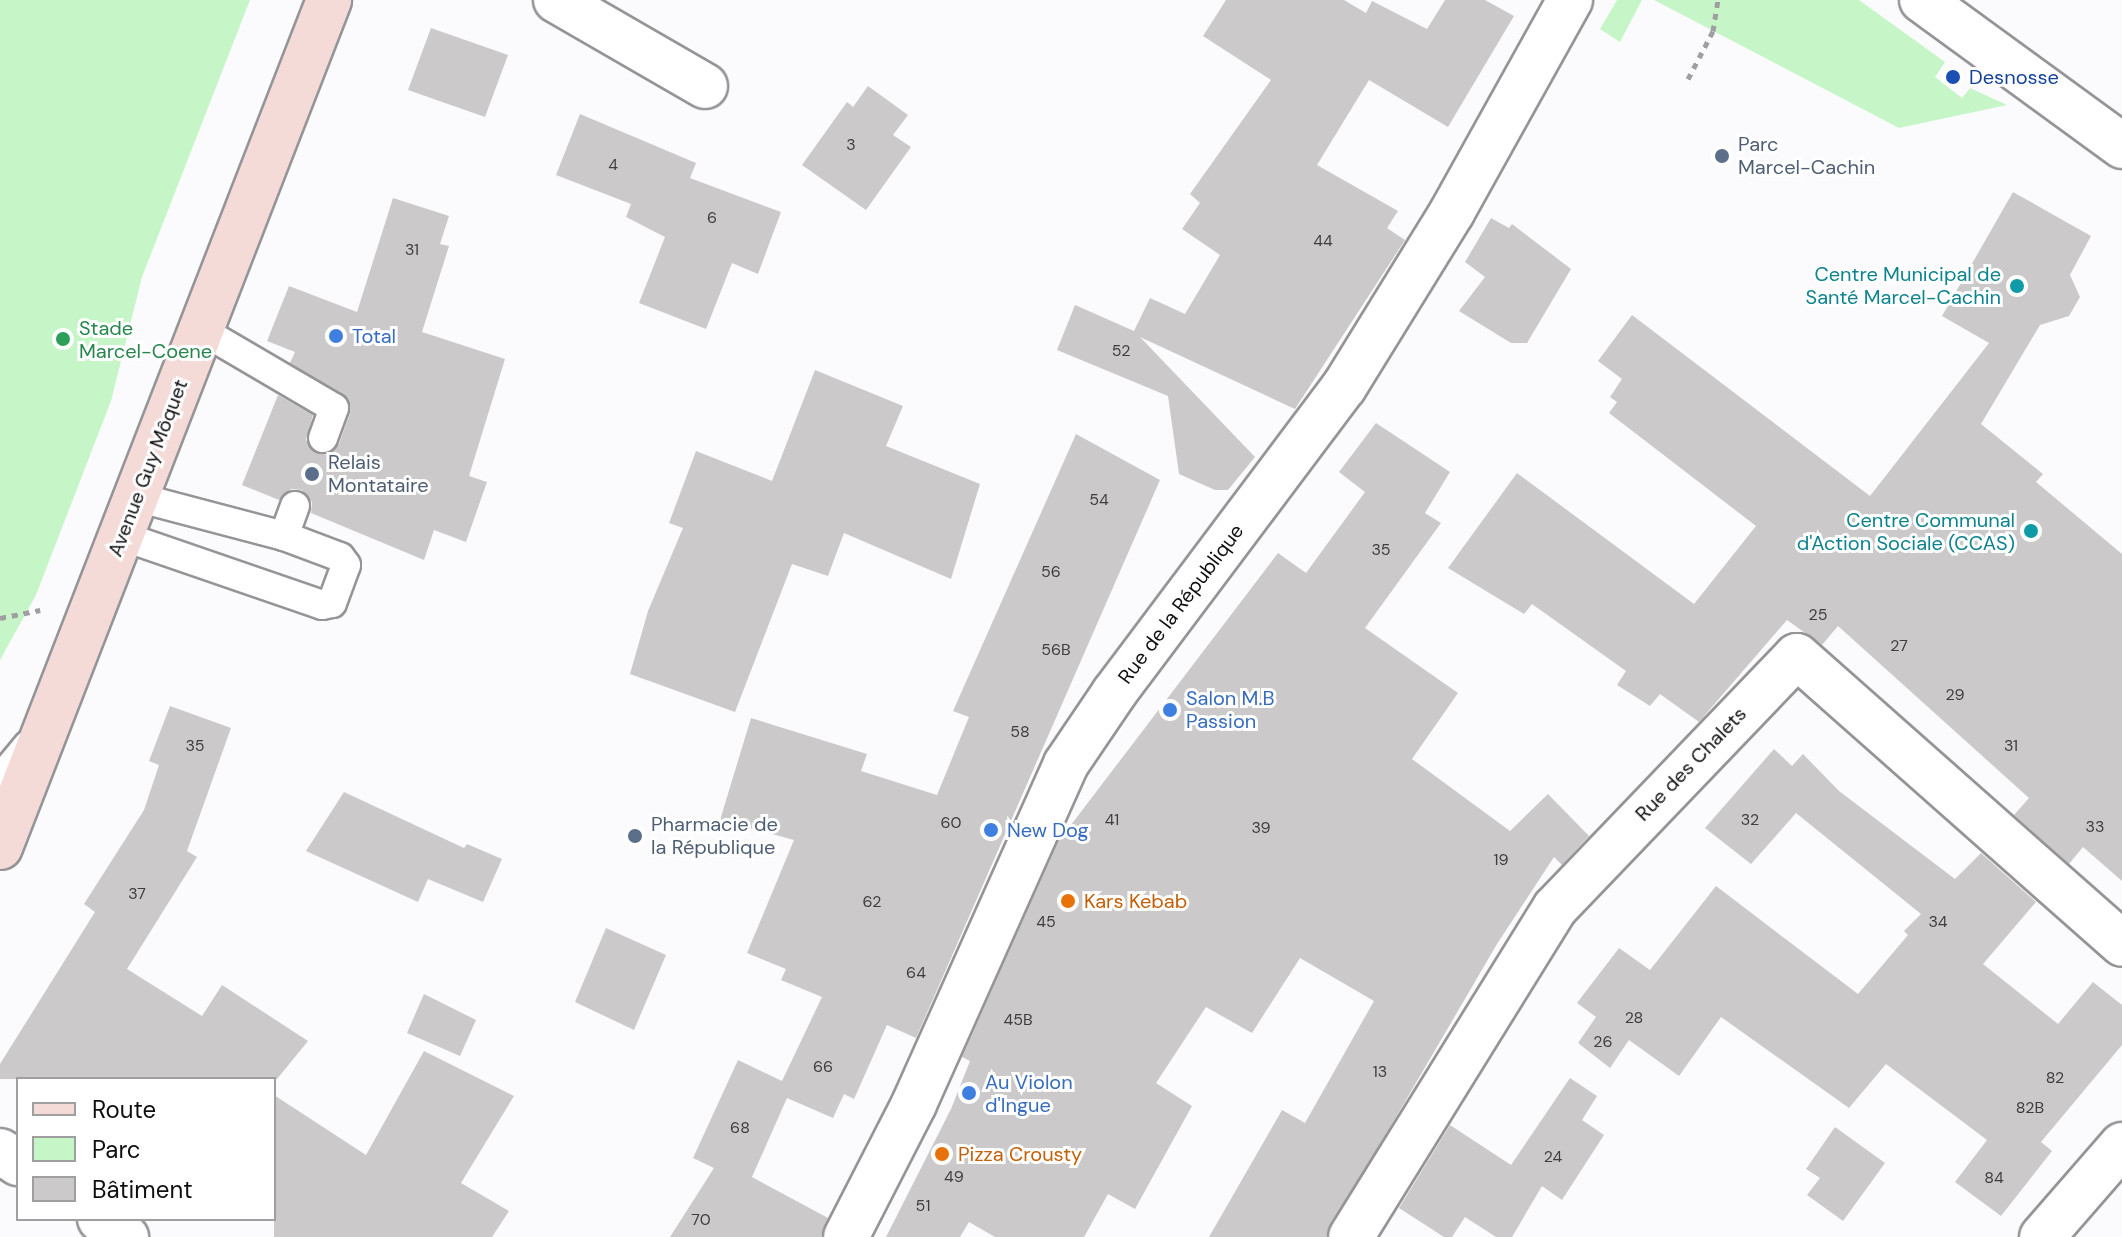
<!DOCTYPE html>
<html>
<head>
<meta charset="utf-8">
<style>
  body { margin:0 }
  #map { position:relative; width:2122px; height:1237px; overflow:hidden; background:#fbfbfd; font-family:"DM Sans",sans-serif }
  div>[style] { position:absolute }
  [style*='--x'] { left:calc(var(--x)*1px); top:calc(var(--y)*1px); width:calc(var(--w)*1px); rotate:calc(var(--a)*1deg) }
  .green>* { inset:0; background:#c6f6c7 }
  .building>* { inset:0; background:#ccc9ca }
  .path>* { height:5px; margin-top:-2.5px; transform-origin:0; background:repeating-linear-gradient(90deg,#9f9fa1 0 6px,transparent 0 12px) }
  .roads { filter:drop-shadow(2px 0 #959598) drop-shadow(-2px 0 #959598) drop-shadow(0 2px #959598) drop-shadow(0 -2px #959598) }
  .service>* { height:28px; margin:-14px; padding:0 14px; transform-origin:14px; border-radius:14px; background:#fff }
  .minor>* { height:44px; margin:-22px; padding:0 22px; transform-origin:22px; border-radius:22px; background:#fff }
  .secondary>* { height:44px; margin:-22px; padding:0 22px; transform-origin:22px; border-radius:22px; background:#f5dbd8 }
  .dots>* { width:22px; height:22px; translate:-50% -50%; box-sizing:border-box; border:4px solid #fff; border-radius:50% }
  span { translate:-50% -50%; white-space:nowrap; text-align:center; line-height:1.15; -webkit-text-stroke:6px #fff; paint-order:stroke }
  .number-label { font-size:16px; color:#3e3e3e }
  .number-label span { -webkit-text-stroke-width:0 }
  .transit-label { font-size:20px; color:#164399 }
  .left { translate:0 -50%; text-align:left }
  .service-label { font-size:20px; color:#4e5e75 }
  .culture-label { font-size:20px; color:#0d838f }
  .right { translate:-100% -50%; text-align:right }
  .leisure-label { font-size:20px; color:#27864d }
  .shop-label { font-size:20px; color:#366cbe }
  .street-label { font-size:20px; color:#0f0f10 }
  .food-label { font-size:20px; color:#c56008 }
  .legend { position:absolute; left:16px; top:1077px; width:260px; height:144px; box-sizing:border-box; background:#fff; border:2px solid #9f9f9f; margin:0; padding:10px 14px; list-style:none; font-size:24px; color:#0f0f10 }
  .legend li { display:flex; align-items:center; gap:16px; height:40px }
  .legend b { width:40px; border:2px solid #9f9f9f }
</style>
</head>
<body>
<div id="map">
  <div class="green">
    <i style="clip-path:polygon(0 0,250px 0,142px 277px,111px 401px,36px 595px,0 660px)"></i>
    <i style="clip-path:polygon(1617px 0,1642px 0,1620px 42px,1600px 29px)"></i>
    <i style="clip-path:polygon(1654px 0,1859px 0,1945px 62px,1935px 77px,1962px 98px,1970px 88px,2007px 105px,1899px 128px)"></i>
  </div>
  <div class="building">
    <i style="clip-path:polygon(1226px 0,1344px 0,1366px 13px,1372px 1px,1427px 29px,1445px 0,1485px 0,1514px 16px,1448px 127px,1369px 80px,1317px 165px,1398px 211px,1387px 228px,1405px 240px,1295px 409px,1140px 337px,1255px 457px,1228px 490px,1215px 490px,1179px 474px,1168px 396px,1057px 350px,1075px 305px,1134px 331px,1150px 298px,1185px 314px,1220px 255px,1182px 229px,1200px 203px,1190px 194px,1271px 80px,1203px 36px)"></i>
    <i style="clip-path:polygon(431px 28px,508px 55px,485px 117px,408px 90px)"></i>
    <i style="clip-path:polygon(868px 86px,908px 115px,893px 135px,911px 147px,866px 210px,802px 165px,847px 102px,853px 107px)"></i>
    <i style="clip-path:polygon(580px 114px,696px 163px,690px 178px,781px 212px,758px 274px,732px 263px,706px 329px,639px 303px,665px 237px,626px 217px,631px 204px,556px 175px)"></i>
    <i style="clip-path:polygon(2013px 192px,2091px 236px,2070px 275px,2080px 297px,2069px 316px,2040px 325px,1981px 424px,2043px 474px,2036px 482px,2122px 554px,2122px 881px,2083px 847px,2069px 864px,2014px 815px,2029px 798px,1838px 626px,1822px 645px,1787px 620px,1699px 722px,1660px 694px,1650px 706px,1617px 685px,1626px 671px,1532px 604px,1524px 614px,1448px 568px,1517px 473px,1694px 604px,1756px 526px,1609px 413px,1617px 402px,1610px 397px,1622px 379px,1598px 361px,1632px 315px,1870px 496px,1989px 343px,1942px 316px)"></i>
    <i style="clip-path:polygon(393px 198px,449px 216px,440px 244px,449px 246px,422px 332px,505px 359px,469px 476px,487px 482px,466px 542px,434px 530px,424px 560px,311px 513px,312px 502px,302px 490px,291px 489px,279px 500px,242px 485px,278px 395px,313px 415px,306px 440px,311px 449px,327px 455px,339px 444px,350px 413px,348px 398px,290px 363px,295px 352px,267px 341px,289px 286px,357px 312px)"></i>
    <i style="clip-path:polygon(1491px 218px,1509px 228px,1512px 224px,1571px 269px,1527px 343px,1511px 343px,1459px 311px,1485px 277px,1465px 262px)"></i>
    <i style="clip-path:polygon(815px 370px,903px 406px,886px 446px,980px 484px,951px 579px,844px 533px,828px 576px,792px 564px,735px 712px,630px 674px,648px 611px,683px 528px,669px 523px,696px 451px,772px 481px)"></i>
    <i style="clip-path:polygon(1376px 423px,1450px 472px,1425px 513px,1441px 523px,1365px 628px,1458px 693px,1412px 759px,1510px 831px,1548px 794px,1589px 836px,1562px 865px,1554px 857px,1497px 944px,1326px 1237px,1209px 1237px,1282px 1110px,1305px 1123px,1374px 1001px,1300px 958px,1252px 1033px,1206px 1007px,1156px 1083px,1192px 1106px,1135px 1209px,1108px 1194px,1084px 1237px,995px 1237px,969px 1222px,960px 1237px,886px 1237px,951px 1109px,970px 1061px,962px 1057px,1058px 842px,1278px 553px,1306px 573px,1365px 492px,1339px 472px)"></i>
    <i style="clip-path:polygon(1076px 434px,1160px 480px,916px 1038px,887px 1025px,854px 1099px,844px 1094px,833px 1118px,787px 1098px,752px 1177px,828px 1218px,821px 1237px,670px 1237px,714px 1168px,693px 1158px,738px 1060px,782px 1081px,822px 997px,781px 980px,786px 969px,747px 953px,794px 840px,720px 820px,751px 718px,867px 754px,861px 771px,937px 795px,969px 717px,953px 711px)"></i>
    <i style="clip-path:polygon(170px 706px,231px 728px,187px 851px,197px 857px,127px 969px,202px 1016px,222px 985px,308px 1041px,277px 1079px,0 1079px,0 1064px,95px 912px,84px 904px,144px 810px,159px 765px,149px 761px)"></i>
    <i style="clip-path:polygon(1774px 749px,1792px 766px,1803px 754px,1839px 791px,1955px 879px,1981px 853px,2036px 902px,1983px 964px,2058px 1024px,2093px 982px,2122px 1005px,2122px 1045px,2041px 1142px,2052px 1151px,2001px 1216px,1955px 1182px,1987px 1140px,1886px 1064px,1849px 1108px,1721px 1017px,1679px 1076px,1629px 1040px,1610px 1068px,1578px 1043px,1596px 1017px,1577px 1003px,1619px 948px,1650px 970px,1716px 886px,1858px 994px,1908px 935px,1904px 931px,1921px 914px,1796px 813px,1751px 864px,1705px 828px)"></i>
    <i style="clip-path:polygon(344px 792px,464px 848px,467px 844px,502px 859px,483px 902px,428px 879px,418px 902px,306px 851px)"></i>
    <i style="clip-path:polygon(606px 928px,666px 955px,634px 1030px,575px 1002px)"></i>
    <i style="clip-path:polygon(424px 994px,476px 1020px,460px 1056px,407px 1033px)"></i>
    <i style="clip-path:polygon(424px 1051px,514px 1096px,461px 1183px,509px 1211px,492px 1237px,274px 1237px,274px 1095px,366px 1155px)"></i>
    <i style="clip-path:polygon(1570px 1078px,1597px 1096px,1582px 1120px,1604px 1135px,1562px 1200px,1542px 1186px,1512px 1237px,1496px 1237px,1465px 1217px,1452px 1237px,1444px 1237px,1399px 1208px,1450px 1125px,1511px 1165px)"></i>
    <i style="clip-path:polygon(1835px 1127px,1885px 1163px,1843px 1221px,1807px 1195px,1820px 1178px,1806px 1169px)"></i>
  </div>
  <div class="path">
    <i style="--x:1688;--y:79;--w:54;--a:-62.5"></i>
    <i style="--x:1713;--y:31;--w:31;--a:-81"></i>
    <i style="--x:0;--y:618;--w:41;--a:-11.3"></i>
  </div>
  <div class="roads">
    <div class="service">
      <i style="--x:201;--y:330;--w:154;--a:30.4"></i>
      <i style="--x:334;--y:408;--w:32;--a:110"></i>
      <i style="--x:136;--y:497;--w:153;--a:14.8"></i>
      <i style="--x:284;--y:536;--w:32;--a:-70"></i>
      <i style="--x:122;--y:536;--w:212;--a:19"></i>
      <i style="--x:322;--y:605;--w:10;--a:-11"></i>
      <i style="--x:332;--y:603;--w:40;--a:-69.8"></i>
      <i style="--x:346;--y:565;--w:10;--a:-127"></i>
      <i style="--x:340;--y:557;--w:60;--a:-159.4"></i>
      <i style="--x:0;--y:779;--w:44;--a:-50.5"></i>
    </div>
    <div class="minor">
      <i style="--x:556;--y:0;--w:172;--a:30"></i>
      <i style="--x:1922;--y:0;--w:248;--a:36.1"></i>
      <i style="--x:0;--y:1151;--w:22;--a:34"></i>
      <i style="--x:100;--y:1219;--w:32;--a:35"></i>
      <i style="--x:846;--y:1237;--w:149;--a:-62.9"></i>
      <i style="--x:914;--y:1104;--w:372;--a:-65.9"></i>
      <i style="--x:1066;--y:764;--w:86;--a:-55.9"></i>
      <i style="--x:1114;--y:693;--w:383;--a:-53.1"></i>
      <i style="--x:1344;--y:387;--w:206;--a:-58.3"></i>
      <i style="--x:1452;--y:212;--w:243;--a:-60.9"></i>
      <i style="--x:1351;--y:1237;--w:387;--a:-58.2"></i>
      <i style="--x:1555;--y:908;--w:349;--a:-46.2"></i>
      <i style="--x:1797;--y:656;--w:434;--a:41.5"></i>
      <i style="--x:2042;--y:1237;--w:122;--a:-49"></i>
    </div>
    <div class="secondary">
      <i style="--x:0;--y:847;--w:909;--a:-68.77"></i>
    </div>
  </div>
  <div class="dots">
    <i style="left:1953px;top:77px;background:#1a4fb4"></i>
    <i style="left:1722px;top:156px;background:#5c6f8a"></i>
    <i style="left:2017px;top:286px;background:#0f9aa8"></i>
    <i style="left:336px;top:336px;background:#3f7fe0"></i>
    <i style="left:63px;top:339px;background:#2e9e5b"></i>
    <i style="left:312px;top:474px;background:#5c6f8a"></i>
    <i style="left:2031px;top:531px;background:#0f9aa8"></i>
    <i style="left:1170px;top:710px;background:#3f7fe0"></i>
    <i style="left:991px;top:830px;background:#3f7fe0"></i>
    <i style="left:635px;top:836px;background:#5c6f8a"></i>
    <i style="left:1068px;top:901px;background:#e8710a"></i>
    <i style="left:969px;top:1093px;background:#3f7fe0"></i>
    <i style="left:942px;top:1154px;background:#e8710a"></i>
  </div>
  <div class="number-label">
    <span style="left:851px;top:145px">3</span>
    <span style="left:613px;top:165px">4</span>
    <span style="left:712px;top:218px">6</span>
    <span style="left:1323px;top:241px">44</span>
    <span style="left:412px;top:250px">31</span>
    <span style="left:1121px;top:351px">52</span>
    <span style="left:1099px;top:500px">54</span>
    <span style="left:1381px;top:550px">35</span>
    <span style="left:1051px;top:572px">56</span>
    <span style="left:1818px;top:615px">25</span>
    <span style="left:1899px;top:646px">27</span>
    <span style="left:1056px;top:650px">56B</span>
    <span style="left:1955px;top:695px">29</span>
    <span style="left:1020px;top:732px">58</span>
    <span style="left:195px;top:746px">35</span>
    <span style="left:2011px;top:746px">31</span>
    <span style="left:1112px;top:820px">41</span>
    <span style="left:1750px;top:820px">32</span>
    <span style="left:951px;top:823px">60</span>
    <span style="left:2095px;top:827px">33</span>
    <span style="left:1261px;top:828px">39</span>
    <span style="left:1501px;top:860px">19</span>
    <span style="left:137px;top:894px">37</span>
    <span style="left:872px;top:902px">62</span>
    <span style="left:1046px;top:922px">45</span>
    <span style="left:1938px;top:922px">34</span>
    <span style="left:916px;top:973px">64</span>
    <span style="left:1634px;top:1018px">28</span>
    <span style="left:1018px;top:1020px">45B</span>
    <span style="left:1603px;top:1042px">26</span>
    <span style="left:823px;top:1067px">66</span>
    <span style="left:1380px;top:1072px">13</span>
    <span style="left:2055px;top:1078px">82</span>
    <span style="left:2030px;top:1108px">82B</span>
    <span style="left:740px;top:1128px">68</span>
    <span style="left:1553px;top:1157px">24</span>
    <span style="left:954px;top:1177px">49</span>
    <span style="left:1994px;top:1178px">84</span>
    <span style="left:923px;top:1206px">51</span>
    <span style="left:701px;top:1220px">70</span>
  </div>
  <div class="transit-label">
    <span class="left" style="left:1969px;top:77px">Desnosse</span>
  </div>
  <div class="service-label">
    <span class="left" style="left:1738px;top:156px">Parc<br>Marcel-Cachin</span>
    <span class="left" style="left:328px;top:474px">Relais<br>Montataire</span>
    <span class="left" style="left:651px;top:836px">Pharmacie de<br>la République</span>
  </div>
  <div class="culture-label">
    <span class="right" style="left:2001px;top:286px">Centre Municipal de<br>Santé Marcel-Cachin</span>
    <span class="right" style="left:2015px;top:532px">Centre Communal<br>d'Action Sociale (CCAS)</span>
  </div>
  <div class="leisure-label">
    <span class="left" style="left:79px;top:340px">Stade<br>Marcel-Coene</span>
  </div>
  <div class="shop-label">
    <span class="left" style="left:352px;top:336px">Total</span>
    <span class="left" style="left:1186px;top:710px">Salon M.B<br>Passion</span>
    <span class="left" style="left:1007px;top:830px">New Dog</span>
    <span class="left" style="left:985px;top:1094px">Au Violon<br>d'Ingue</span>
  </div>
  <div class="street-label">
    <span style="left:148px;top:468px;rotate:-69deg">Avenue Guy Môquet</span>
    <span style="left:1181px;top:604px;rotate:-53deg">Rue de la République</span>
    <span style="left:1691px;top:764px;rotate:-46deg">Rue des Chalets</span>
  </div>
  <div class="food-label">
    <span class="left" style="left:1084px;top:901px">Kars Kebab</span>
    <span class="left" style="left:958px;top:1154px">Pizza Crousty</span>
  </div>
  <ul class="legend">
  <li><b style="height:10px;background:#f5dbd8"></b>Route</li>
  <li><b style="height:22px;background:#c6f6c7"></b>Parc</li>
  <li><b style="height:22px;background:#ccc9ca"></b>Bâtiment</li>
  </ul>
</div>
</body>
</html>
